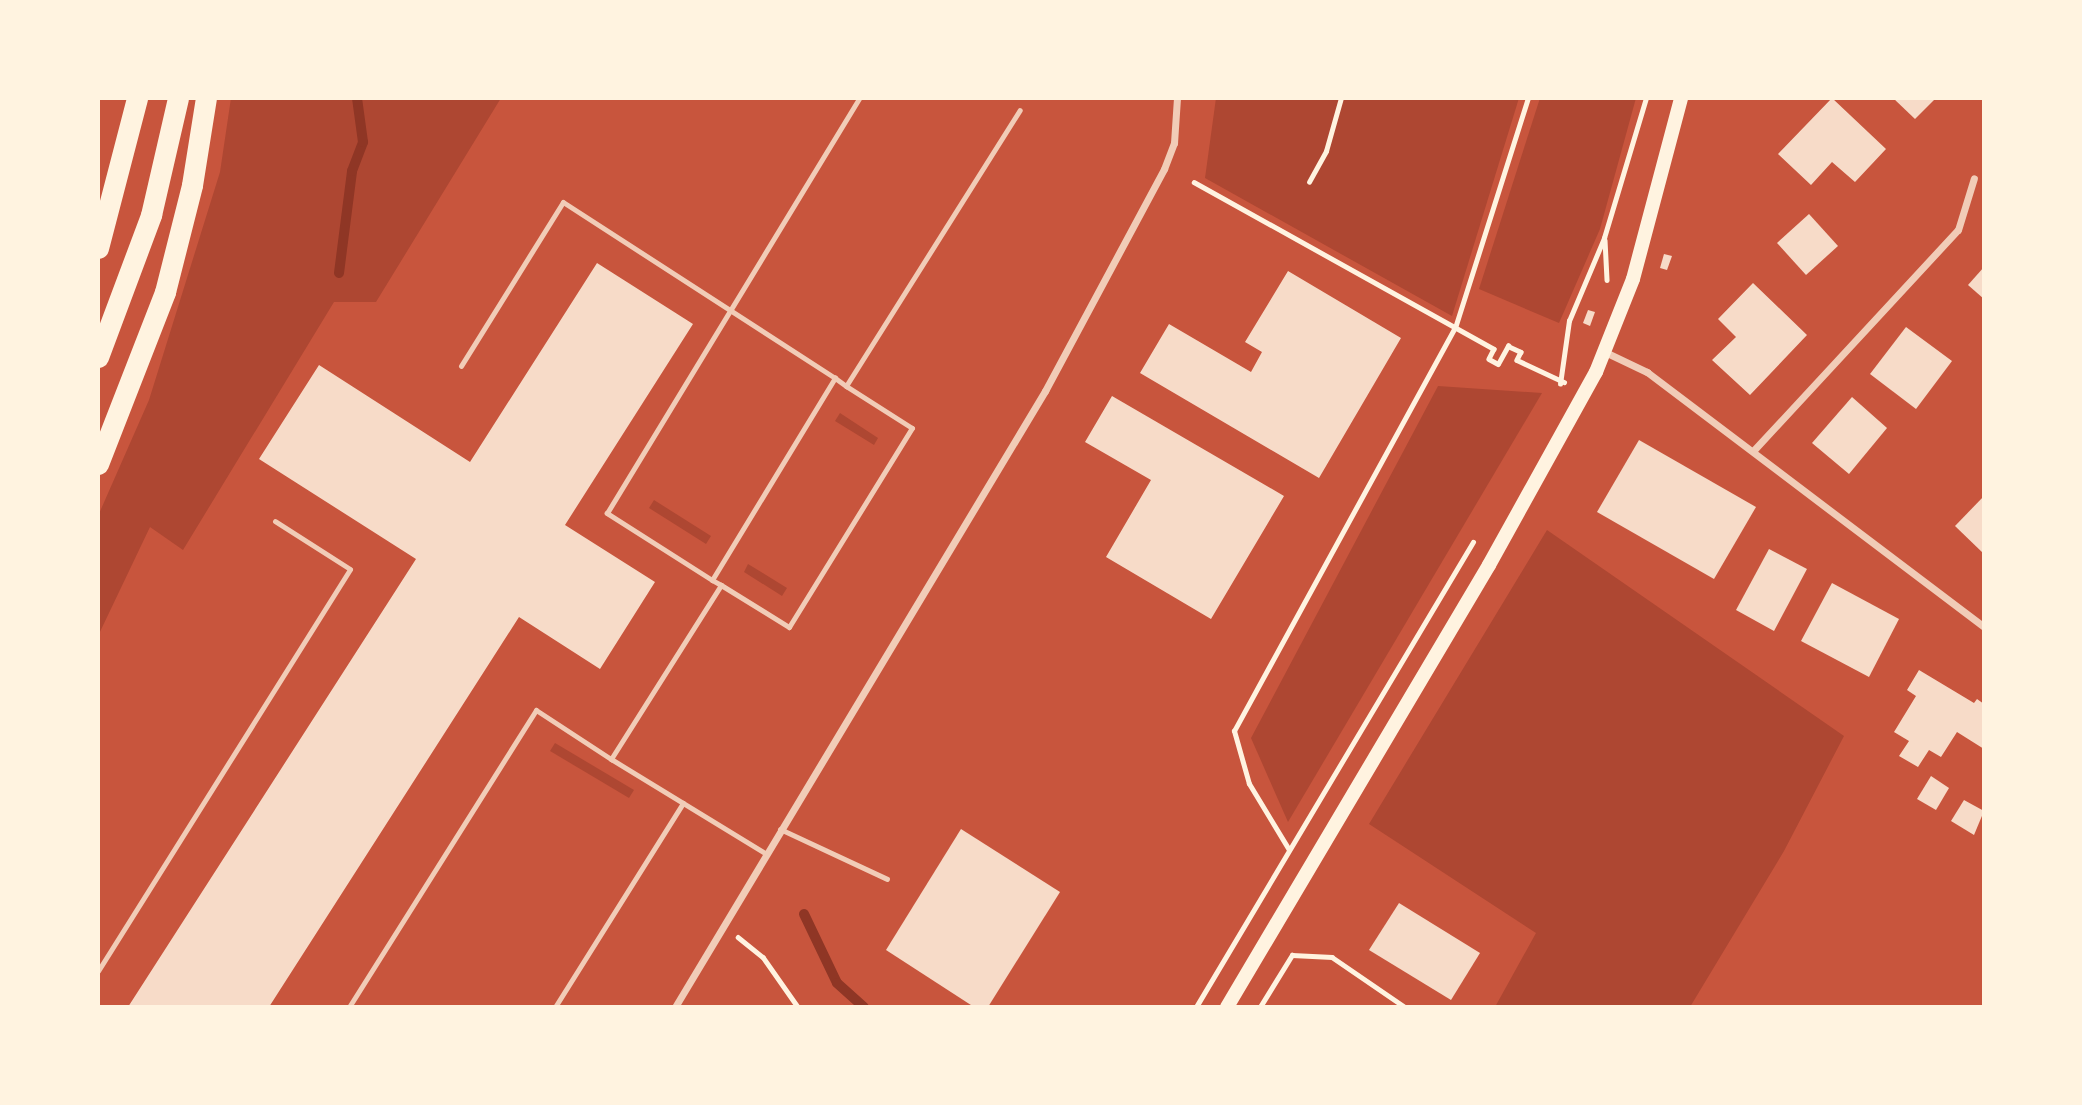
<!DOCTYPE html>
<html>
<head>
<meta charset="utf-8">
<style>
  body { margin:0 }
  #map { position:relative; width:2082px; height:1105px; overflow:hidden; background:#c8553d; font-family:"Titillium Web",sans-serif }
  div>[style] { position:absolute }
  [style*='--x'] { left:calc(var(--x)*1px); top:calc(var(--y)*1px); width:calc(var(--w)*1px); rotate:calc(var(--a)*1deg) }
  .green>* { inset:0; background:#ae4732 }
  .stream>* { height:10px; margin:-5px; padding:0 5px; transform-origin:5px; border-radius:5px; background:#8f3625 }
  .building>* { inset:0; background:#f7dbc8 }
  .path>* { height:4.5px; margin:-2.25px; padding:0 2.25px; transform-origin:2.25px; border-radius:2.25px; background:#fff3e0 }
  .service>* { height:5px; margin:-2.5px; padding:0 2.5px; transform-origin:2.5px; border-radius:2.5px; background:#f1ccb7 }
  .minor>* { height:7px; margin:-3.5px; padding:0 3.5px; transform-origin:3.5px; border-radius:3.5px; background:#f1ccb7 }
  .secondary>* { height:14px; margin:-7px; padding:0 7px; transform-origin:7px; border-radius:7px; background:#fff3e0 }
  .motorway>* { height:21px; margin:-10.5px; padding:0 10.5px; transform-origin:10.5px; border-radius:10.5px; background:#fff3e0 }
  span { translate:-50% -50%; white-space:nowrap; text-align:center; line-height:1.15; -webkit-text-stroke:7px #fff3e0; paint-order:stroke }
  .frame { position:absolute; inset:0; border:100px solid #fff3e0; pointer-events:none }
</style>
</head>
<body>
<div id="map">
  <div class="green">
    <i style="clip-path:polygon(231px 98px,501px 98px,376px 302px,334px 302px,183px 550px,150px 527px,98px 636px,98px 516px,149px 400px,220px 172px)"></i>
    <i style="clip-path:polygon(1216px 98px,1519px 98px,1452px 316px,1205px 178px)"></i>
    <i style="clip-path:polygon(1540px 98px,1636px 98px,1600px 229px,1559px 323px,1479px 289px)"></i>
    <i style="clip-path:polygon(1438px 386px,1542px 393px,1288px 822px,1251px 738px)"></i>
    <i style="clip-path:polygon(840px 413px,878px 438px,874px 445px,835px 421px)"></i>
    <i style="clip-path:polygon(654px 500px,711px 536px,706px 544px,649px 508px)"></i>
    <i style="clip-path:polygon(1547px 530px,1844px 736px,1784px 851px,1690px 1007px,1495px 1007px,1536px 933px,1369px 824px)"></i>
    <i style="clip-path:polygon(748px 564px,787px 588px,782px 596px,744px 572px)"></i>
    <i style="clip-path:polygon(555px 743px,634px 790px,629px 798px,550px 751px)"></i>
  </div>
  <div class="stream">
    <i style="--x:339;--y:273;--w:103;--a:-82.7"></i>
    <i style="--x:352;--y:171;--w:31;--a:-69"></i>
    <i style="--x:363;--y:142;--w:44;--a:-97.8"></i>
    <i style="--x:804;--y:914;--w:76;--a:64.4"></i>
    <i style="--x:837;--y:983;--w:36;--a:42"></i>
  </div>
  <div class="building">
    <i style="clip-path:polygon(1832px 98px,1886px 149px,1855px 182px,1832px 162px,1811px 185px,1778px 154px)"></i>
    <i style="clip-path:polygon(1893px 98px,1936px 98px,1915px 119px)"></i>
    <i style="clip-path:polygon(1809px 214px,1838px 246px,1806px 275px,1777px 243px)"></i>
    <i style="clip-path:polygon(1664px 254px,1672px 256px,1667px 270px,1660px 268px)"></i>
    <i style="clip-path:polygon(597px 263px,693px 324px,565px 525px,655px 582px,600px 669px,519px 617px,269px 1007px,128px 1007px,416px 559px,259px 459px,319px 365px,470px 462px)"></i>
    <i style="clip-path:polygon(1984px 267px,1984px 299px,1968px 285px)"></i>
    <i style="clip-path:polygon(1288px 271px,1401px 338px,1319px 478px,1140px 373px,1169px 324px,1251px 372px,1262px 352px,1245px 342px)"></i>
    <i style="clip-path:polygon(1753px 283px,1807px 335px,1750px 395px,1712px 360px,1736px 337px,1718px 319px)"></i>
    <i style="clip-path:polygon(1588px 310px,1595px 312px,1590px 326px,1583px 323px)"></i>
    <i style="clip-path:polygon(1906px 327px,1952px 361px,1916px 409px,1870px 374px)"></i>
    <i style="clip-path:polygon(1112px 396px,1284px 496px,1211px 619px,1106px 557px,1151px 480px,1085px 442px)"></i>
    <i style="clip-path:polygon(1852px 397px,1887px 428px,1849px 474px,1812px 443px)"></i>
    <i style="clip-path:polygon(1639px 440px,1756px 507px,1714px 579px,1597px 512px)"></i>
    <i style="clip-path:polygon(1984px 496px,1984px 554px,1955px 526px)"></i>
    <i style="clip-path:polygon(1769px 549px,1807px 569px,1774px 631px,1736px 610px)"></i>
    <i style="clip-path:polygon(1832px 583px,1899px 619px,1869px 677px,1801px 641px)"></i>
    <i style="clip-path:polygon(1919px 670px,1974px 703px,1977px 699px,1984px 704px,1984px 749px,1957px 732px,1941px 757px,1929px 750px,1918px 767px,1899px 756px,1909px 741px,1894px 732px,1916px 696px,1907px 690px)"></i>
    <i style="clip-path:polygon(1931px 776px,1949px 788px,1936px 810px,1917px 799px)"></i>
    <i style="clip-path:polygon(1964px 800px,1984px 811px,1974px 835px,1951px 821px)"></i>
    <i style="clip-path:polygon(961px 829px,1060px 892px,988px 1007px,974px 1007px,886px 950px)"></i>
    <i style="clip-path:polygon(1399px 903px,1480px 953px,1451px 1000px,1369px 950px)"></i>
  </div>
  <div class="path">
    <i style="--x:1194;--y:182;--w:343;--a:29.1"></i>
    <i style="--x:1494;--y:349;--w:11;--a:117"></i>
    <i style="--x:1489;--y:359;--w:10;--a:29"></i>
    <i style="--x:1498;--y:364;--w:21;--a:-61"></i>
    <i style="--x:1508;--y:346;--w:14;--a:25"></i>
    <i style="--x:1521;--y:352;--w:9;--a:117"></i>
    <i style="--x:1517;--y:360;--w:52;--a:25.1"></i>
    <i style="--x:1309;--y:182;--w:35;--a:-61"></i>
    <i style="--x:1326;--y:151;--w:55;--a:-74.2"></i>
    <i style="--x:1605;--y:240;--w:40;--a:87.1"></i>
    <i style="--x:1560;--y:384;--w:64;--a:-81.9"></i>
    <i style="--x:1569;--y:321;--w:90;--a:-67.1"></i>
    <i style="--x:1604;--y:238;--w:146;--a:-73.3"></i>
    <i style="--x:1289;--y:850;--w:77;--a:-121.2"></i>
    <i style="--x:1249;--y:784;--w:55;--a:-105.8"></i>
    <i style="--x:1234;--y:731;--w:460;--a:-61.3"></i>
    <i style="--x:1455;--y:328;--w:241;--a:-72.4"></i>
    <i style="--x:738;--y:937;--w:32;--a:39"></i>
    <i style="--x:763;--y:957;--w:61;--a:55"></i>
    <i style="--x:1196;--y:1007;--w:541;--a:-59.22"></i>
    <i style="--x:1260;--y:1007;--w:61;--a:-58.4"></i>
    <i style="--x:1292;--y:955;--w:40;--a:2.9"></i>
    <i style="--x:1332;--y:957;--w:88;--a:34.4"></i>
  </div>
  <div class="service">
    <i style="--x:835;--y:378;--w:14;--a:36"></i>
    <i style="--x:846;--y:386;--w:326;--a:-57.8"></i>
    <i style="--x:712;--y:580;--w:125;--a:-147.5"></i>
    <i style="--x:607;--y:513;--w:486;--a:-58.7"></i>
    <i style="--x:721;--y:585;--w:80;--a:31.7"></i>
    <i style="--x:789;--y:627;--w:234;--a:-58.3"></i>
    <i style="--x:912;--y:428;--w:78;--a:-147.5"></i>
    <i style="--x:611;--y:759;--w:180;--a:31.4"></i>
    <i style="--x:780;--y:829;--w:118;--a:25"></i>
    <i style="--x:98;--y:971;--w:474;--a:-57.9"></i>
    <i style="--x:350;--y:569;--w:89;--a:-147.4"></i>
    <i style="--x:349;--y:1007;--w:351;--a:-57.8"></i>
    <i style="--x:536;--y:710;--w:90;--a:33.2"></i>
    <i style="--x:611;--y:759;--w:206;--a:-57.7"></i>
    <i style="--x:721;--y:585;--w:10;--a:-151"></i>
    <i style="--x:712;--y:580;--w:237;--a:-58.7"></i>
    <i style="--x:835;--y:378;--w:324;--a:-147.1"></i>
    <i style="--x:563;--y:202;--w:193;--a:121.9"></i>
    <i style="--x:555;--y:1007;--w:241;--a:-57.9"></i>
  </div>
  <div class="minor">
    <i style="--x:1605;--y:352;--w:47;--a:25.5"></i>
    <i style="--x:1647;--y:372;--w:423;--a:37.1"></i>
    <i style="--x:1753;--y:451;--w:301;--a:-47.2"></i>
    <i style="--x:1958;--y:230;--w:54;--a:-72.9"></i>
    <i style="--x:675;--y:1007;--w:719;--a:-59.01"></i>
    <i style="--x:1045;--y:391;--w:252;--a:-61.8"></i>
    <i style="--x:1164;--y:169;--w:28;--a:-69"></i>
    <i style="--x:1174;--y:143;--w:45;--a:-86.2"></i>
  </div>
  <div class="secondary">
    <i style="--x:1227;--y:1007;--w:514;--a:-59.34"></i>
    <i style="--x:1489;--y:565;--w:221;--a:-61"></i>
    <i style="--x:1596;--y:372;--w:100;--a:-68.3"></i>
    <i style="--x:1633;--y:279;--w:187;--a:-75.1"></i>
  </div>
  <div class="motorway">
    <i style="--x:98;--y:248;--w:155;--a:-75.4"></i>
    <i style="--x:98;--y:357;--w:152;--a:-69.5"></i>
    <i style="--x:151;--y:215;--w:120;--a:-77"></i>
    <i style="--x:98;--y:464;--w:185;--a:-68.7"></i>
    <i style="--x:165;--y:292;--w:110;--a:-75.8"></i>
    <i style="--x:192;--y:185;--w:88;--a:-80.9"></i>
  </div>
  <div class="frame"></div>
</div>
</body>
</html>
